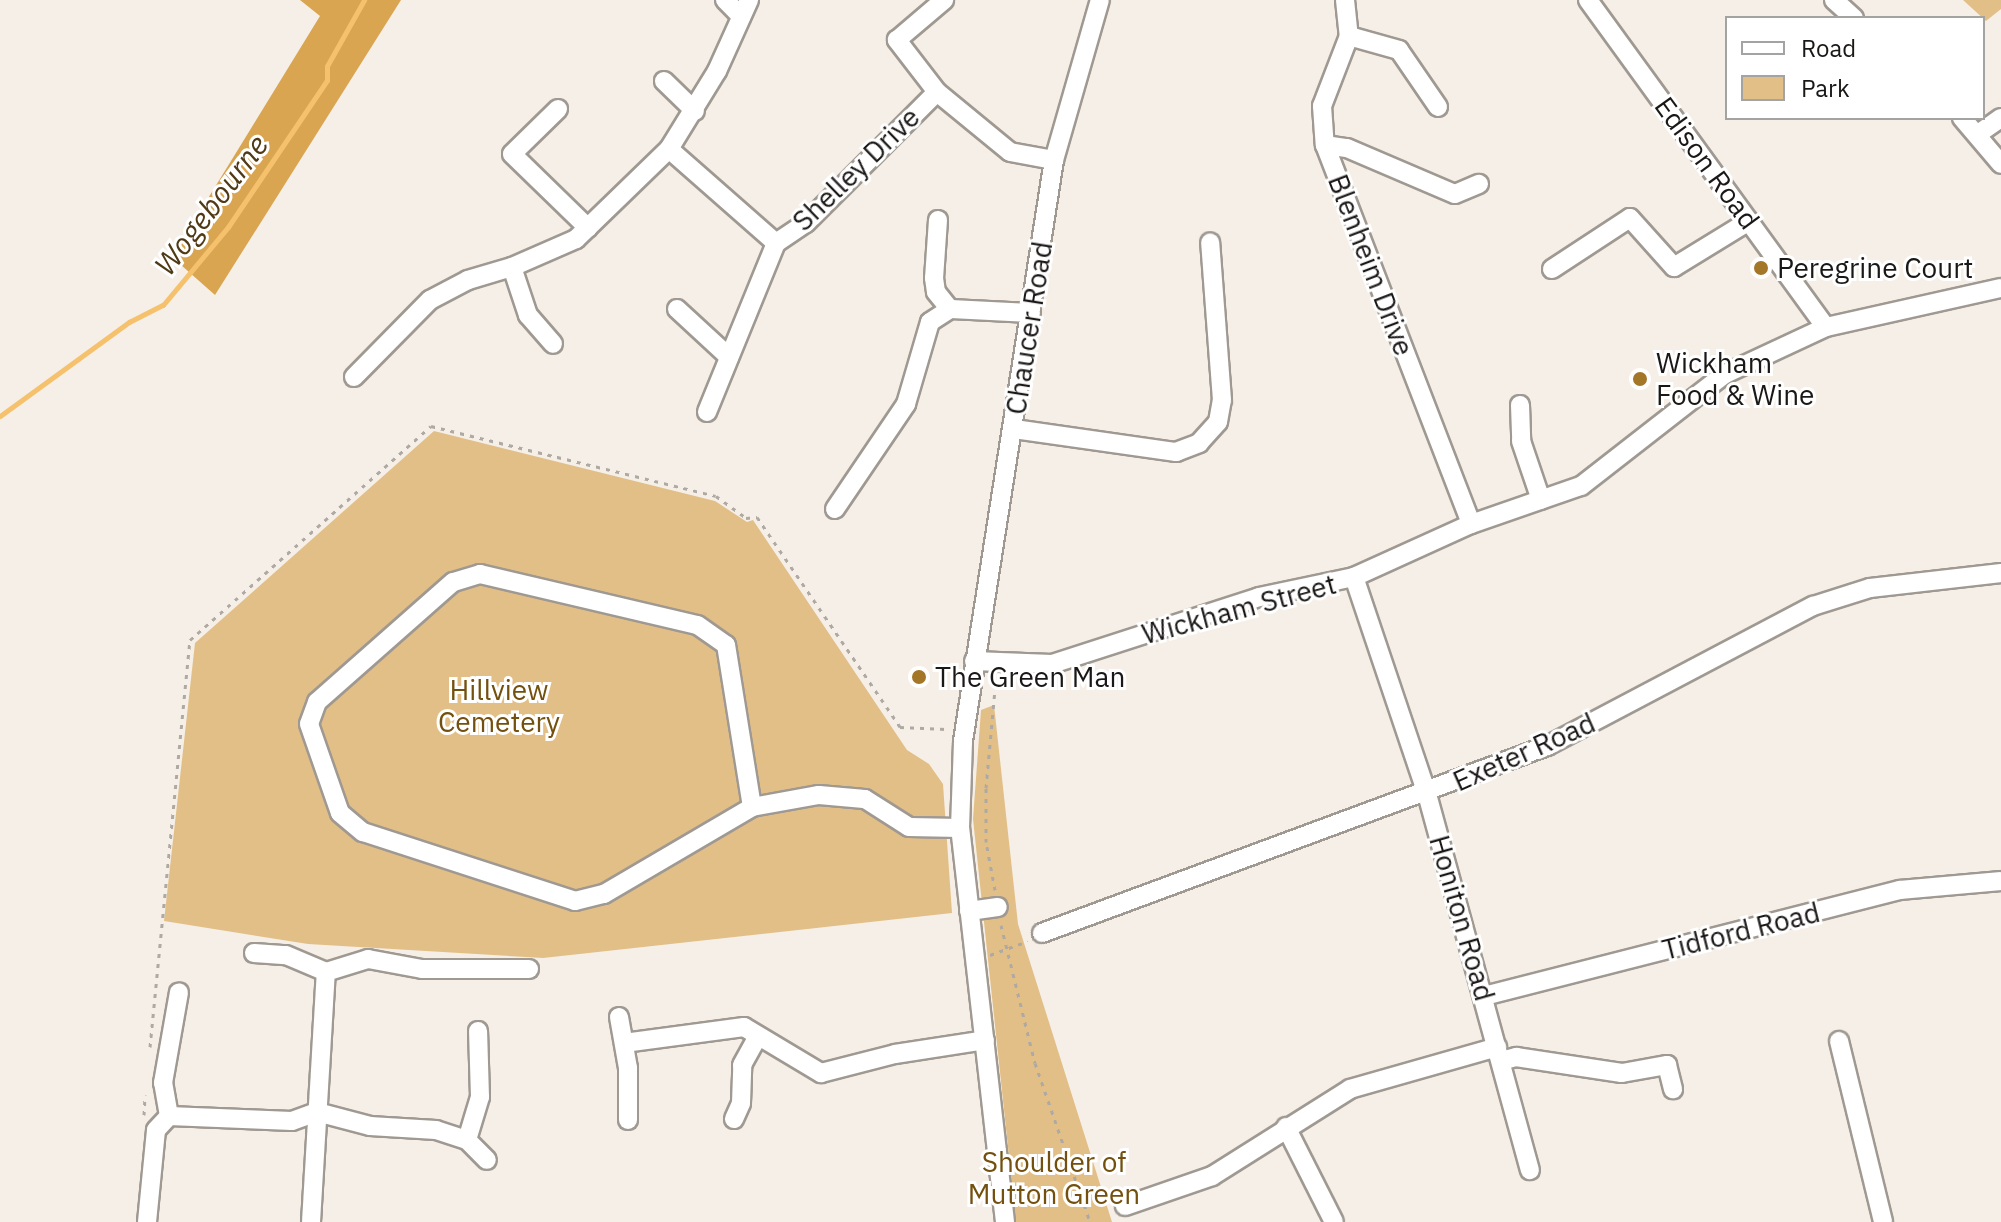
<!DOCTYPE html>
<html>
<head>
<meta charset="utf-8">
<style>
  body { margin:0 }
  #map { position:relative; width:2001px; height:1222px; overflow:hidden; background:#f5efe7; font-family:"IBM Plex Sans",sans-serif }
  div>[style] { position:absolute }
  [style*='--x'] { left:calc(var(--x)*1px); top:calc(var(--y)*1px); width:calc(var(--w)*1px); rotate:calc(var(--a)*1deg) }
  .green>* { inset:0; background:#e3bf88 }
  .forest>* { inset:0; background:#d9a550 }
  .stream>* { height:5px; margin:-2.5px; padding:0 2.5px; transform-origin:2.5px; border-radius:2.5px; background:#f6c16c }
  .path>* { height:3px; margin-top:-1.5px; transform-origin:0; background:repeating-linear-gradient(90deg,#aea9a3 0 4px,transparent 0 10px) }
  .roads { filter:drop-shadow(2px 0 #9f9992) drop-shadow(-2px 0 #9f9992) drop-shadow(0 2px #9f9992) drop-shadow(0 -2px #9f9992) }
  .minor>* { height:18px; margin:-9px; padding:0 9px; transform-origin:9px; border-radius:9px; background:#fff }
  .dots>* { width:22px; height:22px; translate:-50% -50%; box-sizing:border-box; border:4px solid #fff; border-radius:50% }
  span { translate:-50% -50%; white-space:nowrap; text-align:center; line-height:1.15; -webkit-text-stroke:6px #fff; paint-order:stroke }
  .street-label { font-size:28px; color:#1a1816 }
  .poi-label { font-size:28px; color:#1a1816 }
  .left { translate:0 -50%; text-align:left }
  .park-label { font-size:28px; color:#73500d }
  .water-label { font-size:30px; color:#503a16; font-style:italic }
  .legend { position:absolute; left:1725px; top:16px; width:260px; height:104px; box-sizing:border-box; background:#fff; border:2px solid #a3a3a2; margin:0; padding:10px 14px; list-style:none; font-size:24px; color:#1a1816 }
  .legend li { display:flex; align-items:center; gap:16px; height:40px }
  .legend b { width:40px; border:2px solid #a3a3a2 }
</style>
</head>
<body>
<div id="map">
  <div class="green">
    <i style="clip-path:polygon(1963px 0,2001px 0,2001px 9px,1986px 21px)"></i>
    <i style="clip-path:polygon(434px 431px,715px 501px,747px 522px,753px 520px,907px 750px,929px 764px,943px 784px,952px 913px,543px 958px,308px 944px,164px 921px,195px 643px)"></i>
    <i style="clip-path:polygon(994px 705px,1018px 924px,1112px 1222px,1016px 1222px,973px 819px,981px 710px)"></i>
  </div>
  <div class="forest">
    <i style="clip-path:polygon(300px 0,401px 0,215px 295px,172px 257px,320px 16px)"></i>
  </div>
  <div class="stream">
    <i style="--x:0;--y:416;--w:160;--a:-36.1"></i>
    <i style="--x:129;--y:322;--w:38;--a:-27"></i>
    <i style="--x:163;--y:305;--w:102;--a:-50.2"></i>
    <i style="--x:228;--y:227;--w:177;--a:-56"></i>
    <i style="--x:327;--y:80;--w:14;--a:-90"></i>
    <i style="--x:327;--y:66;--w:76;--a:-60.7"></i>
  </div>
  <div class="path">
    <i style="--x:995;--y:890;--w:49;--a:-100.6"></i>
    <i style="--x:986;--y:842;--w:54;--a:-90"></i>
    <i style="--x:986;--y:788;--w:109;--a:-84.8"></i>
    <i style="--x:1001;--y:925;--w:142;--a:76.2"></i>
    <i style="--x:1035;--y:1063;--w:168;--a:70.9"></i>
    <i style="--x:990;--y:955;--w:40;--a:-20.2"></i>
    <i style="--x:150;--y:1047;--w:409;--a:-84.4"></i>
    <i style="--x:190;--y:640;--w:322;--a:-41.6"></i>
    <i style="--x:431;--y:426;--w:293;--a:13.8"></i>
    <i style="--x:716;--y:496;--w:37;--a:36"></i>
    <i style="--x:746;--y:518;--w:11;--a:-5"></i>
    <i style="--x:757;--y:517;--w:254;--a:55.7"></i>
    <i style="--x:900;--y:727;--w:46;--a:2.5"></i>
    <i style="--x:144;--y:1115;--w:20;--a:-87"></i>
  </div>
  <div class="roads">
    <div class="minor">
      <i style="--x:725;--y:0;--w:23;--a:45"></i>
      <i style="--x:1345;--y:0;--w:36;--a:84"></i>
      <i style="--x:1349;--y:36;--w:75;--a:111.1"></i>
      <i style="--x:1322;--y:106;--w:39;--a:86"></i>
      <i style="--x:1325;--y:145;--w:406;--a:68.9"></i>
      <i style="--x:1588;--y:0;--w:404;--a:54"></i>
      <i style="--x:1834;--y:0;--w:27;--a:42"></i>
      <i style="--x:1349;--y:36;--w:52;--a:15.6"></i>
      <i style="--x:1399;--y:50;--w:69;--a:55.6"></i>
      <i style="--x:664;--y:81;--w:43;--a:44.1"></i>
      <i style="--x:937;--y:92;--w:66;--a:-127.6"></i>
      <i style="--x:897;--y:40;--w:62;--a:-40.4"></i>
      <i style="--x:558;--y:109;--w:64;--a:135.6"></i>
      <i style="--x:512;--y:154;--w:106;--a:44.2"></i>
      <i style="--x:1962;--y:118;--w:60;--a:49.7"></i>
      <i style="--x:1978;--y:134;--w:28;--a:-35"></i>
      <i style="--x:1325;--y:145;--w:22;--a:8"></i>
      <i style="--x:1347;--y:148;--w:117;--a:23.1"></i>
      <i style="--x:1455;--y:194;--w:26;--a:-23"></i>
      <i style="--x:669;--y:149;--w:142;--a:41.3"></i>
      <i style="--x:776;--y:243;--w:36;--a:-34"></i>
      <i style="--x:806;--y:223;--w:185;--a:-45"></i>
      <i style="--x:937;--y:92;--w:94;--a:39.4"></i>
      <i style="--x:1010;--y:152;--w:45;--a:10.3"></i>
      <i style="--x:938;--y:220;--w:58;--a:93.9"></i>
      <i style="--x:934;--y:278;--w:14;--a:82"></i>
      <i style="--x:936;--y:292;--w:22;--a:51"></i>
      <i style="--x:512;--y:267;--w:51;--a:71.6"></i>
      <i style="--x:528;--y:315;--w:38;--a:49"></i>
      <i style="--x:1552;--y:269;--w:93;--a:-33.2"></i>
      <i style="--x:1630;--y:218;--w:66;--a:48.1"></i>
      <i style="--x:1674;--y:267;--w:88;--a:-31.5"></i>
      <i style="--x:677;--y:309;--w:71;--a:42.7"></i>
      <i style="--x:354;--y:377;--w:108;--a:-45.4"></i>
      <i style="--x:430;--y:300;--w:43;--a:-27.8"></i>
      <i style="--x:468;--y:280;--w:46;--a:-16.5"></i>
      <i style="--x:512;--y:267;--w:70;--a:-23.6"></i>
      <i style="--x:576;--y:239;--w:129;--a:-44.1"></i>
      <i style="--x:669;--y:149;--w:92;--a:-58.4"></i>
      <i style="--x:717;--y:71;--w:78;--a:-65.7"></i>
      <i style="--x:1520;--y:405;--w:36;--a:88"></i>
      <i style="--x:1521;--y:441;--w:62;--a:71.3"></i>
      <i style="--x:707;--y:412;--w:183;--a:-67.8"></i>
      <i style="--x:1014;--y:429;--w:164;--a:8.1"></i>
      <i style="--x:1176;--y:452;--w:25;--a:-21"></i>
      <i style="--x:1199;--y:443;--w:28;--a:-48"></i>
      <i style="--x:1218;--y:422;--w:22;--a:-80"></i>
      <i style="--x:1222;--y:400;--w:158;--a:-94.3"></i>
      <i style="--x:835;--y:509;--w:127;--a:-55.9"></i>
      <i style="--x:906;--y:404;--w:85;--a:-73.7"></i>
      <i style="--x:930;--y:322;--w:24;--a:-33"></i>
      <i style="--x:950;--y:309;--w:81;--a:2.8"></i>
      <i style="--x:1354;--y:577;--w:229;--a:71.4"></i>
      <i style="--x:1427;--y:794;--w:390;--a:74.7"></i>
      <i style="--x:974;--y:661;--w:78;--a:2.2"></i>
      <i style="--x:1052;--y:664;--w:218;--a:-17.9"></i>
      <i style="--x:1259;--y:597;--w:97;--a:-11.9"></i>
      <i style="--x:1354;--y:577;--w:128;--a:-24.4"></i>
      <i style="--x:1471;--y:524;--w:116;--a:-19.1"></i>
      <i style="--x:1581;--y:486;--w:182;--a:-37.9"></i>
      <i style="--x:1725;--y:374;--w:111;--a:-25"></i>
      <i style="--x:1826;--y:327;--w:179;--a:-12.6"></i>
      <i style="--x:752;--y:807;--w:164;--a:-99.1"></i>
      <i style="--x:726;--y:645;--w:35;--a:-145"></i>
      <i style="--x:697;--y:625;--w:223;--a:-166.8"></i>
      <i style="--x:480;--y:574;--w:28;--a:163"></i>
      <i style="--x:453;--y:582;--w:181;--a:138.6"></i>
      <i style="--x:317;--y:702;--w:23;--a:110"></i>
      <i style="--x:309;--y:724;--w:94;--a:70.8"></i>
      <i style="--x:340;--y:813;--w:30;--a:40"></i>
      <i style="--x:363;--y:832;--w:223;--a:18"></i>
      <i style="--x:575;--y:901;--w:30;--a:-14"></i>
      <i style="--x:604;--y:894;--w:172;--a:-30.4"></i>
      <i style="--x:752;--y:807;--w:68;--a:-10.2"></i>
      <i style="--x:819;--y:795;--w:46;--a:5"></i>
      <i style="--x:865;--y:799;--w:52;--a:32.5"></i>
      <i style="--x:909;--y:827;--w:51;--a:1.1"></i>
      <i style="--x:969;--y:911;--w:29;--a:-8"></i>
      <i style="--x:1042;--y:933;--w:539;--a:-20.32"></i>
      <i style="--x:1547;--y:746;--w:301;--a:-27.8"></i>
      <i style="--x:1813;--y:606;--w:60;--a:-17.5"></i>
      <i style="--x:1870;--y:588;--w:132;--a:-6.5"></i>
      <i style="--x:254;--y:953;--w:32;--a:4"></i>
      <i style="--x:286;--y:955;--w:43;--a:23"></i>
      <i style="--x:1484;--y:996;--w:429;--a:-14.3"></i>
      <i style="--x:1900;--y:890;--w:101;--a:-5.1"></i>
      <i style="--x:619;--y:1017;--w:52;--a:80"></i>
      <i style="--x:628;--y:1068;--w:52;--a:90"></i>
      <i style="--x:1839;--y:1041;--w:186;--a:76.3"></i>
      <i style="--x:624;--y:1043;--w:121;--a:-7.6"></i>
      <i style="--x:744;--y:1027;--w:90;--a:30.9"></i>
      <i style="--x:821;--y:1073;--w:76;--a:-14.4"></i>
      <i style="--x:895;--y:1054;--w:91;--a:-8.8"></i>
      <i style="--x:1501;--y:1061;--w:16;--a:-15"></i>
      <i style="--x:1516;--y:1057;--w:107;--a:8.6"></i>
      <i style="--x:1622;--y:1073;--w:46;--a:-10.1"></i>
      <i style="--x:1667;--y:1065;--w:25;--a:76"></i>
      <i style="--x:169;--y:1116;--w:34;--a:-100"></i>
      <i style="--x:163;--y:1083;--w:92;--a:-80"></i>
      <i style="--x:734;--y:1119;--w:17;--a:-66"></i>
      <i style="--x:741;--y:1103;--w:38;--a:-88"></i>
      <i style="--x:742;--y:1065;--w:33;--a:-61"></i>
      <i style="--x:1286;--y:1127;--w:106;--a:63.2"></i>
      <i style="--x:467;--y:1140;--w:45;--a:-73.2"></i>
      <i style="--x:480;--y:1097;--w:66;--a:-91.7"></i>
      <i style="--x:1125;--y:1206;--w:92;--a:-19"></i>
      <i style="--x:1212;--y:1176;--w:163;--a:-32.2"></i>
      <i style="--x:1350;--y:1089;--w:153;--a:-15.9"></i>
      <i style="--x:147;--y:1222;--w:92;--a:-84.4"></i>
      <i style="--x:156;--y:1130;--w:19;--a:-47"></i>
      <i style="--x:169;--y:1116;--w:123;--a:2.3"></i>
      <i style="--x:292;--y:1121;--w:27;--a:-20"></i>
      <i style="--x:317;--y:1112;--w:55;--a:14.8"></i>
      <i style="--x:370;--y:1126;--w:66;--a:3.5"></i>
      <i style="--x:436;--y:1130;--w:33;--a:18"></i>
      <i style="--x:467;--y:1140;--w:28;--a:45"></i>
      <i style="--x:311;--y:1222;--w:250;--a:-86.6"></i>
      <i style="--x:326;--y:972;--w:44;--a:-17.2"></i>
      <i style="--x:368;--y:959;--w:55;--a:10.5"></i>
      <i style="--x:422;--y:969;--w:107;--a:0"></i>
      <i style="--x:1005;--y:1222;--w:397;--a:-96.5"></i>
      <i style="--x:960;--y:828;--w:87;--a:-88"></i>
      <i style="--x:963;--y:741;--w:588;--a:-81.1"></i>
      <i style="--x:1054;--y:160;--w:166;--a:-74"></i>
    </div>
  </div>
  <div class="dots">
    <i style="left:1761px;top:268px;background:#a37628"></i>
    <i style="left:1640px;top:379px;background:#a37628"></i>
    <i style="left:919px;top:677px;background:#a37628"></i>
  </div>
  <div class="street-label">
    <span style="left:1707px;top:163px;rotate:54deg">Edison Road</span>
    <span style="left:856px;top:169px;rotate:-44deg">Shelley Drive</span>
    <span style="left:1371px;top:265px;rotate:69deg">Blenheim Drive</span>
    <span style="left:1029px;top:328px;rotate:-81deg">Chaucer Road</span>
    <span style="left:1239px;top:609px;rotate:-15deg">Wickham Street</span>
    <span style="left:1524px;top:752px;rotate:-24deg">Exeter Road</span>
    <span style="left:1462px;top:918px;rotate:74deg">Honiton Road</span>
    <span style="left:1741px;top:931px;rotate:-14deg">Tidford Road</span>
  </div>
  <div class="poi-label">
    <span class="left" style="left:1777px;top:268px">Peregrine Court</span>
    <span class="left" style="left:1656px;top:379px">Wickham<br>Food &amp; Wine</span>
    <span class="left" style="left:935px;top:677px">The Green Man</span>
  </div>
  <div class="park-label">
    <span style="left:499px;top:706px">Hillview<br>Cemetery</span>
    <span style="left:1054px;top:1178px">Shoulder of<br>Mutton Green</span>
  </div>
  <div class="water-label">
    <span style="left:211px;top:205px;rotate:-53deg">Wogebourne</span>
  </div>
  <ul class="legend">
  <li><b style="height:10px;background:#fff"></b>Road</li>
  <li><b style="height:22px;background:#e3bf88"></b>Park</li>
  </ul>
</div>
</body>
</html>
